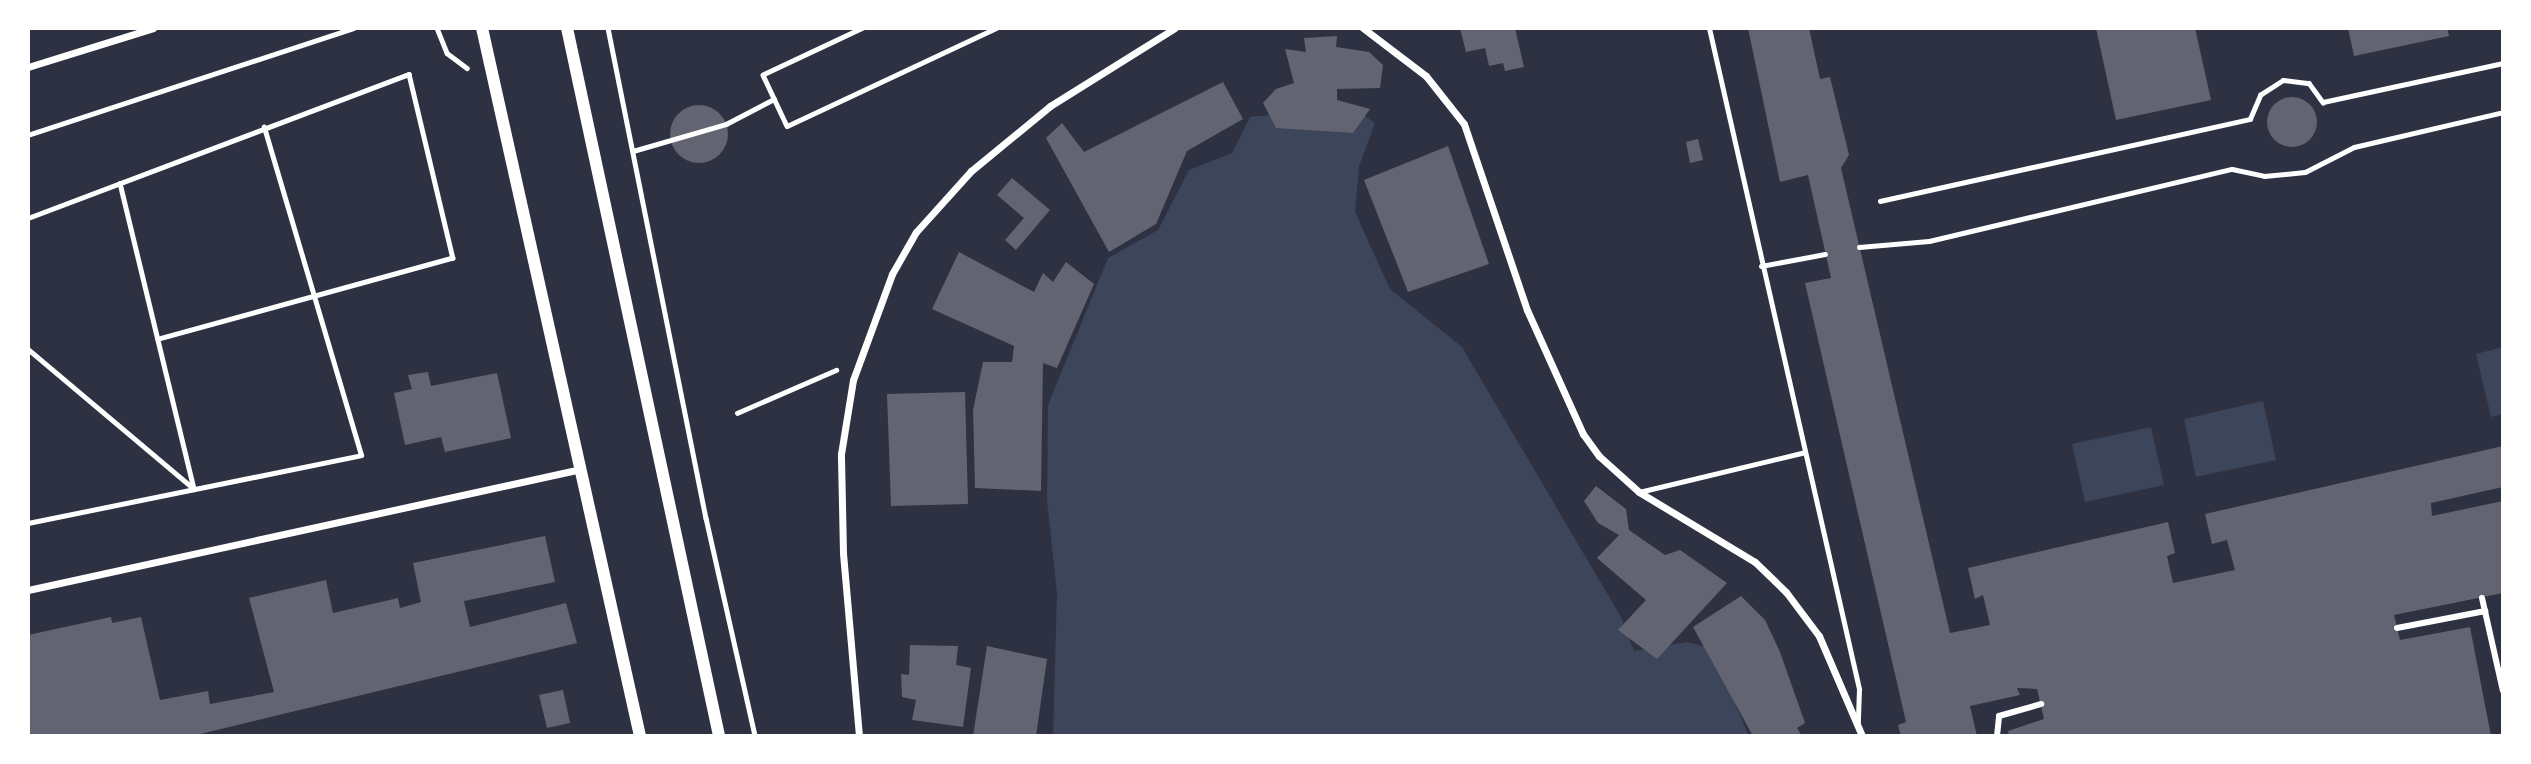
<!DOCTYPE html>
<html>
<head>
<meta charset="utf-8">
<style>
  body { margin:0 }
  #map { position:relative; width:2531px; height:764px; overflow:hidden; background:#2d3142; font-family:"Source Sans 3",sans-serif }
  div>[style] { position:absolute }
  [style*='--x'] { left:calc(var(--x)*1px); top:calc(var(--y)*1px); width:calc(var(--w)*1px); rotate:calc(var(--a)*1deg) }
  .green>* { inset:0; background:#3c4559 }
  .building>* { inset:0; background:#626471 }
  .round { border-radius:50% }
  .path>* { height:4.5px; margin:-2.25px; padding:0 2.25px; transform-origin:2.25px; border-radius:2.25px; background:#fff }
  .service>* { height:5px; margin:-2.5px; padding:0 2.5px; transform-origin:2.5px; border-radius:2.5px; background:#fff }
  .pedestrian>* { height:6px; margin:-3px; padding:0 3px; transform-origin:3px; border-radius:3px; background:#fff }
  .minor>* { height:7px; margin:-3.5px; padding:0 3.5px; transform-origin:3.5px; border-radius:3.5px; background:#fff }
  .tertiary>* { height:12px; margin:-6px; padding:0 6px; transform-origin:6px; border-radius:6px; background:#fff }
  span { translate:-50% -50%; white-space:nowrap; text-align:center; line-height:1.15; -webkit-text-stroke:7px #fff; paint-order:stroke }
  .frame { position:absolute; inset:0; border:30px solid #fff; pointer-events:none }
</style>
</head>
<body>
<div id="map">
  <div class="green">
    <i style="clip-path:polygon(1356px 110px,1375px 123px,1359px 166px,1355px 212px,1390px 289px,1462px 347px,1621px 617px,1634px 651px,1687px 642px,1711px 648px,1748px 734px,1755px 736px,1053px 736px,1057px 593px,1047px 501px,1048px 405px,1108px 258px,1158px 230px,1189px 170px,1232px 153px,1250px 117px,1272px 115px,1317px 131px)"></i>
    <i style="clip-path:polygon(2503px 347px,2503px 414px,2491px 417px,2476px 354px)"></i>
    <i style="clip-path:polygon(2263px 401px,2276px 460px,2196px 477px,2184px 419px)"></i>
    <i style="clip-path:polygon(2151px 427px,2164px 485px,2085px 502px,2072px 444px)"></i>
  </div>
  <div class="building">
    <i style="clip-path:polygon(1460px 28px,1515px 28px,1524px 67px,1505px 71px,1503px 63px,1489px 66px,1485px 48px,1466px 52px)"></i>
    <i style="clip-path:polygon(1748px 28px,1809px 28px,1820px 79px,1830px 77px,1849px 155px,1841px 168px,1950px 633px,1990px 625px,1983px 595px,1975px 599px,1968px 568px,2168px 522px,2175px 553px,2167px 556px,2173px 583px,2235px 570px,2227px 540px,2212px 544px,2205px 514px,2503px 446px,2503px 487px,2431px 503px,2432px 516px,2503px 501px,2503px 593px,2394px 615px,2400px 640px,2470px 627px,2491px 736px,2009px 736px,2008px 731px,2044px 719px,2037px 689px,2017px 688px,2020px 695px,1970px 706px,1977px 736px,1901px 736px,1898px 725px,1906px 722px,1805px 283px,1831px 278px,1808px 175px,1780px 182px)"></i>
    <i style="clip-path:polygon(2096px 28px,2195px 28px,2211px 100px,2116px 120px)"></i>
    <i style="clip-path:polygon(2348px 28px,2447px 28px,2449px 36px,2354px 56px)"></i>
    <i style="clip-path:polygon(1337px 36px,1336px 47px,1369px 52px,1383px 65px,1380px 88px,1337px 89px,1337px 100px,1370px 109px,1353px 133px,1276px 128px,1263px 103px,1276px 89px,1294px 83px,1285px 49px,1306px 52px,1304px 38px)"></i>
    <i style="clip-path:polygon(1223px 82px,1243px 119px,1187px 151px,1156px 224px,1109px 252px,1046px 138px,1062px 123px,1084px 152px)"></i>
    <i class="round" style="left:2267px;top:97px;width:50px;height:50px"></i>
    <i class="round" style="left:670px;top:105px;width:58px;height:58px"></i>
    <i style="clip-path:polygon(1698px 139px,1703px 160px,1690px 163px,1686px 142px)"></i>
    <i style="clip-path:polygon(1448px 146px,1489px 264px,1408px 292px,1364px 180px)"></i>
    <i style="clip-path:polygon(1012px 178px,1050px 210px,1016px 250px,1005px 240px,1024px 218px,997px 195px)"></i>
    <i style="clip-path:polygon(959px 252px,1034px 292px,1043px 273px,1053px 282px,1066px 262px,1094px 284px,1057px 368px,1043px 363px,1041px 491px,975px 488px,973px 410px,983px 362px,1012px 362px,1014px 346px,932px 309px)"></i>
    <i style="clip-path:polygon(428px 372px,431px 386px,497px 373px,511px 438px,445px 452px,441px 437px,405px 445px,394px 393px,412px 389px,408px 375px)"></i>
    <i style="clip-path:polygon(965px 392px,968px 504px,891px 506px,887px 394px)"></i>
    <i style="clip-path:polygon(1596px 486px,1626px 509px,1629px 530px,1665px 555px,1680px 550px,1727px 583px,1657px 659px,1618px 630px,1646px 600px,1597px 558px,1619px 535px,1598px 523px,1584px 501px)"></i>
    <i style="clip-path:polygon(545px 536px,555px 582px,464px 601px,470px 627px,566px 603px,577px 643px,192px 736px,28px 736px,28px 635px,111px 617px,112px 623px,141px 617px,160px 700px,208px 691px,210px 704px,274px 692px,249px 598px,326px 580px,333px 613px,398px 598px,400px 608px,421px 602px,413px 563px)"></i>
    <i style="clip-path:polygon(1741px 596px,1765px 620px,1780px 652px,1805px 723px,1797px 728px,1802px 736px,1753px 736px,1693px 627px)"></i>
    <i style="clip-path:polygon(910px 645px,958px 646px,956px 665px,971px 668px,963px 727px,912px 720px,916px 700px,902px 697px,901px 674px,909px 675px)"></i>
    <i style="clip-path:polygon(987px 646px,1047px 659px,1036px 736px,973px 736px)"></i>
    <i style="clip-path:polygon(563px 690px,570px 723px,547px 728px,539px 695px)"></i>
  </div>
  <div class="path">
    <i style="--x:437;--y:28;--w:27;--a:68"></i>
    <i style="--x:447;--y:53;--w:25;--a:37"></i>
    <i style="--x:608;--y:28;--w:500;--a:78.7"></i>
    <i style="--x:706;--y:518;--w:223;--a:77.3"></i>
    <i style="--x:863;--y:28;--w:110;--a:154.8"></i>
    <i style="--x:763;--y:75;--w:56;--a:64.8"></i>
    <i style="--x:787;--y:126;--w:231;--a:-25.1"></i>
    <i style="--x:28;--y:135;--w:342;--a:-18.2"></i>
    <i style="--x:633;--y:151;--w:97;--a:-16.2"></i>
    <i style="--x:726;--y:124;--w:54;--a:-27.5"></i>
    <i style="--x:120;--y:183;--w:315;--a:76.4"></i>
    <i style="--x:1880;--y:201;--w:379;--a:-12.5"></i>
    <i style="--x:2250;--y:119;--w:26;--a:-67"></i>
    <i style="--x:2260;--y:95;--w:27;--a:-33"></i>
    <i style="--x:2283;--y:80;--w:26;--a:7"></i>
    <i style="--x:2309;--y:83;--w:24;--a:54"></i>
    <i style="--x:2323;--y:102;--w:184;--a:-12.2"></i>
    <i style="--x:28;--y:218;--w:407;--a:-20.7"></i>
    <i style="--x:409;--y:74;--w:189;--a:76.6"></i>
    <i style="--x:453;--y:258;--w:306;--a:164.6"></i>
    <i style="--x:28;--y:349;--w:216;--a:40.1"></i>
    <i style="--x:737;--y:413;--w:108;--a:-23.5"></i>
    <i style="--x:28;--y:523;--w:340;--a:-11.5"></i>
    <i style="--x:361;--y:455;--w:342;--a:-106.5"></i>
  </div>
  <div class="service">
    <i style="--x:1709;--y:28;--w:678;--a:77.21"></i>
    <i style="--x:1859;--y:689;--w:34;--a:92"></i>
    <i style="--x:1859;--y:247;--w:70;--a:-4.9"></i>
    <i style="--x:1929;--y:241;--w:311;--a:-13.4"></i>
    <i style="--x:2232;--y:169;--w:33;--a:12"></i>
    <i style="--x:2264;--y:176;--w:41;--a:-5.6"></i>
    <i style="--x:2305;--y:172;--w:55;--a:-27"></i>
    <i style="--x:2354;--y:147;--w:153;--a:-13.2"></i>
    <i style="--x:1761;--y:266;--w:65;--a:-10.6"></i>
    <i style="--x:1639;--y:492;--w:168;--a:-13.5"></i>
  </div>
  <div class="pedestrian">
    <i style="--x:2482;--y:598;--w:95;--a:77.3"></i>
    <i style="--x:2397;--y:628;--w:90;--a:-10.9"></i>
    <i style="--x:1997;--y:736;--w:20;--a:-84"></i>
    <i style="--x:1999;--y:716;--w:44;--a:-15.9"></i>
  </div>
  <div class="minor">
    <i style="--x:1363;--y:28;--w:79;--a:37.3"></i>
    <i style="--x:1426;--y:76;--w:61;--a:51.6"></i>
    <i style="--x:1464;--y:124;--w:196;--a:71.3"></i>
    <i style="--x:1527;--y:310;--w:136;--a:65.7"></i>
    <i style="--x:1583;--y:434;--w:27;--a:54"></i>
    <i style="--x:1599;--y:456;--w:54;--a:42"></i>
    <i style="--x:1639;--y:492;--w:135;--a:31.1"></i>
    <i style="--x:1755;--y:562;--w:43;--a:44.1"></i>
    <i style="--x:1786;--y:592;--w:55;--a:53.1"></i>
    <i style="--x:1819;--y:636;--w:109;--a:66.7"></i>
    <i style="--x:28;--y:67;--w:131;--a:-17.3"></i>
    <i style="--x:28;--y:590;--w:566;--a:-12.34"></i>
    <i style="--x:859;--y:736;--w:184;--a:-95"></i>
    <i style="--x:843;--y:553;--w:99;--a:-91.2"></i>
    <i style="--x:841;--y:454;--w:75;--a:-80.8"></i>
    <i style="--x:853;--y:380;--w:113;--a:-69.8"></i>
    <i style="--x:892;--y:274;--w:48;--a:-60.3"></i>
    <i style="--x:916;--y:232;--w:82;--a:-48"></i>
    <i style="--x:971;--y:171;--w:102;--a:-39.4"></i>
    <i style="--x:1050;--y:106;--w:147;--a:-32"></i>
  </div>
  <div class="tertiary">
    <i style="--x:482;--y:28;--w:725;--a:77.42"></i>
    <i style="--x:567;--y:28;--w:724;--a:77.88"></i>
  </div>
  <div class="frame"></div>
</div>
</body>
</html>
